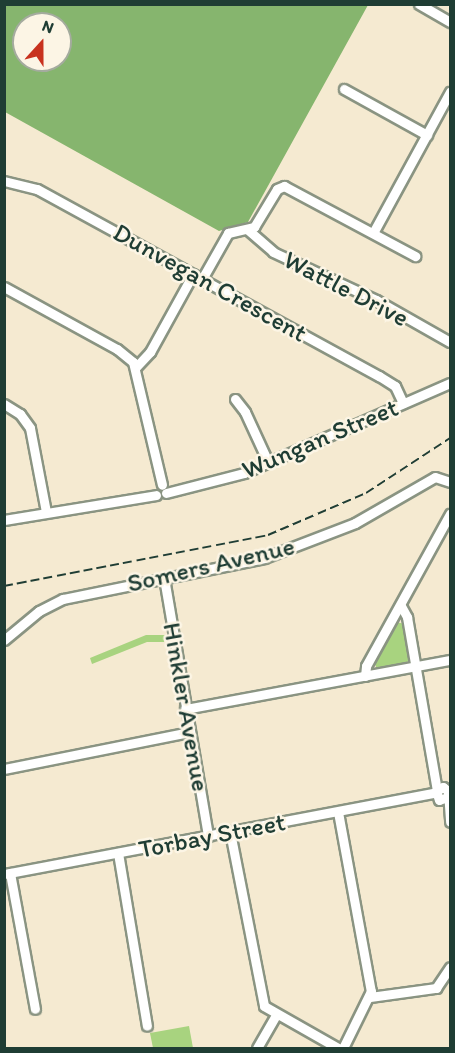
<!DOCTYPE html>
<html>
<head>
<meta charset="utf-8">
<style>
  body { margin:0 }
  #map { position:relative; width:455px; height:1053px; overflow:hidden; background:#f5ead1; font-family:Itim,sans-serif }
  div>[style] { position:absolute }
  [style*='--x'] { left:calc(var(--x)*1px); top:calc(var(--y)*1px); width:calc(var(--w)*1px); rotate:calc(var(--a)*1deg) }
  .green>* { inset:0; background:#a8d37f }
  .forest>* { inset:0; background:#86b56e }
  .roads { filter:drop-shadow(2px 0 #8a9482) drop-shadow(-2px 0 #8a9482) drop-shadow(0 2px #8a9482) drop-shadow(0 -2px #8a9482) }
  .minor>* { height:9px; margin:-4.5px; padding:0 4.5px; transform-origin:4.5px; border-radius:4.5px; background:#fff }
  .rail>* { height:2px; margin-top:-1px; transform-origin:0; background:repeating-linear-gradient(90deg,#1f3d34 0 9px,transparent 0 13.5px) }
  span { translate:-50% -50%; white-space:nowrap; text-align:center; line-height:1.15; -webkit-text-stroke:5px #fcf5e5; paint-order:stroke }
  .street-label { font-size:26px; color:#1f3d34 }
  .frame { position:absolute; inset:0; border:6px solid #1f3d34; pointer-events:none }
  .north { position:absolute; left:12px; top:12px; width:60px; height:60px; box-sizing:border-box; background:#fcf5e5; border:2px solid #a4ab9e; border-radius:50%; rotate:21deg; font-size:16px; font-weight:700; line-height:24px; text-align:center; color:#1f3d34 }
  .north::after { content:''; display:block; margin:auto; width:21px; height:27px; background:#c8321e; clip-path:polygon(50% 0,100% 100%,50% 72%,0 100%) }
</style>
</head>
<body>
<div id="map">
  <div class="green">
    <i style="clip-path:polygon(396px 622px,405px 624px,410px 659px,405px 664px,377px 669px,374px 662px)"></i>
    <i style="clip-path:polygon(146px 635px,165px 635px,164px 642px,147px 642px,92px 664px,90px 658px)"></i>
    <i style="clip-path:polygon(189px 1026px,193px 1048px,153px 1048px,150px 1033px)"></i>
  </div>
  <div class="forest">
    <i style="clip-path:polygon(evenodd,5px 4px,368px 4px,368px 5px,248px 222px,219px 231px,5px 112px,5px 4px,24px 24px,60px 24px,60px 60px,24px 60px,24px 24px)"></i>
  </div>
  <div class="roads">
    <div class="minor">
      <i style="--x:419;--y:4;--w:36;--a:30"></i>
      <i style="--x:344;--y:89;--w:95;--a:29"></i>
      <i style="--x:4;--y:181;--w:34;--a:14"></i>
      <i style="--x:37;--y:189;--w:390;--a:28.7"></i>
      <i style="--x:379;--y:376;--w:19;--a:32"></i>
      <i style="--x:395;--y:386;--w:19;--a:65"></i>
      <i style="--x:247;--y:229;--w:35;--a:41"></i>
      <i style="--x:273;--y:252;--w:114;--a:25"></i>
      <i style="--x:376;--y:300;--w:85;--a:29.6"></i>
      <i style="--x:373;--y:233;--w:161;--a:-61.4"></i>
      <i style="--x:202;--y:279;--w:53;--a:-60.5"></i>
      <i style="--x:228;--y:233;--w:27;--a:-13"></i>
      <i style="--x:254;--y:227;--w:44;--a:-58.8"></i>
      <i style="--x:277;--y:189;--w:8;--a:-23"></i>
      <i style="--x:284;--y:186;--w:149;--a:28.1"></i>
      <i style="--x:4;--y:287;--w:129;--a:28.8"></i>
      <i style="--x:117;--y:349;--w:21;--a:39"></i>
      <i style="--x:133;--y:362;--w:126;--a:76.7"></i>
      <i style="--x:136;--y:367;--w:21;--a:-47"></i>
      <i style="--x:150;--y:352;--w:89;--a:-61.1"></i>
      <i style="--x:235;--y:399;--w:16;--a:52"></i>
      <i style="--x:245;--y:412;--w:55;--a:65.3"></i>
      <i style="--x:4;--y:404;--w:19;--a:32"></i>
      <i style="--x:20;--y:414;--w:17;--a:54"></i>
      <i style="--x:30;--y:428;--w:86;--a:79.2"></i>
      <i style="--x:166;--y:493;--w:81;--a:-14.4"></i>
      <i style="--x:244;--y:473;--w:225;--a:-23.6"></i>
      <i style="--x:4;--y:520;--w:154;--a:-9.3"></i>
      <i style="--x:164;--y:578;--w:262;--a:80.3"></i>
      <i style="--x:401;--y:606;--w:13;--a:61"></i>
      <i style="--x:407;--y:617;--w:176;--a:80.2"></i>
      <i style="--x:4;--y:640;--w:45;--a:-39.6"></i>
      <i style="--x:39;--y:611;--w:27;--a:-27"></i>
      <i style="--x:63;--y:599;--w:205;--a:-11.5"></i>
      <i style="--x:264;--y:558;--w:97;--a:-21"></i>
      <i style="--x:355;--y:523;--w:92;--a:-29.9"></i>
      <i style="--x:435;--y:477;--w:16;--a:18"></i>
      <i style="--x:365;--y:676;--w:10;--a:-84"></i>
      <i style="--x:366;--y:666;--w:174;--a:-61.1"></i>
      <i style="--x:185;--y:709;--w:269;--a:-10.5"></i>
      <i style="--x:4;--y:769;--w:189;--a:-11.3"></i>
      <i style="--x:448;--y:797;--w:9;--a:162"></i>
      <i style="--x:439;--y:800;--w:9;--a:-108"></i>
      <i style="--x:436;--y:791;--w:8;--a:-30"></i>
      <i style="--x:443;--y:787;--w:6;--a:39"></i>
      <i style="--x:448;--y:791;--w:31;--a:86"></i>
      <i style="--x:338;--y:812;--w:182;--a:79.6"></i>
      <i style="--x:371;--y:991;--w:64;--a:116.2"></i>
      <i style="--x:230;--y:832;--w:177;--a:78.9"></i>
      <i style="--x:264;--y:1006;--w:85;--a:29.6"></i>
      <i style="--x:118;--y:853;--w:175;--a:80.5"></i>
      <i style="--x:10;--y:873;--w:138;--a:79.6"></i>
      <i style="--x:4;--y:874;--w:440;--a:-10.7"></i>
      <i style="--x:370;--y:997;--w:67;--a:-7.8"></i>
      <i style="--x:436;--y:988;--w:25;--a:-56"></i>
      <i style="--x:257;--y:1048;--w:38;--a:-60"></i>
    </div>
  </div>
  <div class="rail">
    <i style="--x:4;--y:586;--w:269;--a:-10.9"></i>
    <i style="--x:268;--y:535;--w:107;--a:-23.2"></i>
    <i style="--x:366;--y:493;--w:100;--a:-33.2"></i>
  </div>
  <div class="street-label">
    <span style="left:210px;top:283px;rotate:29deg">Dunvegan Crescent</span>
    <span style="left:346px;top:289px;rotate:27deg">Wattle Drive</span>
    <span style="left:320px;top:439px;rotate:-23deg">Wungan Street</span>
    <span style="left:211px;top:565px;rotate:-13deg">Somers Avenue</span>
    <span style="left:186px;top:707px;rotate:80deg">Hinkler Avenue</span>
    <span style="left:212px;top:836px;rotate:-11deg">Torbay Street</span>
  </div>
  <div class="frame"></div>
  <div class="north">N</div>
</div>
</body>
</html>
